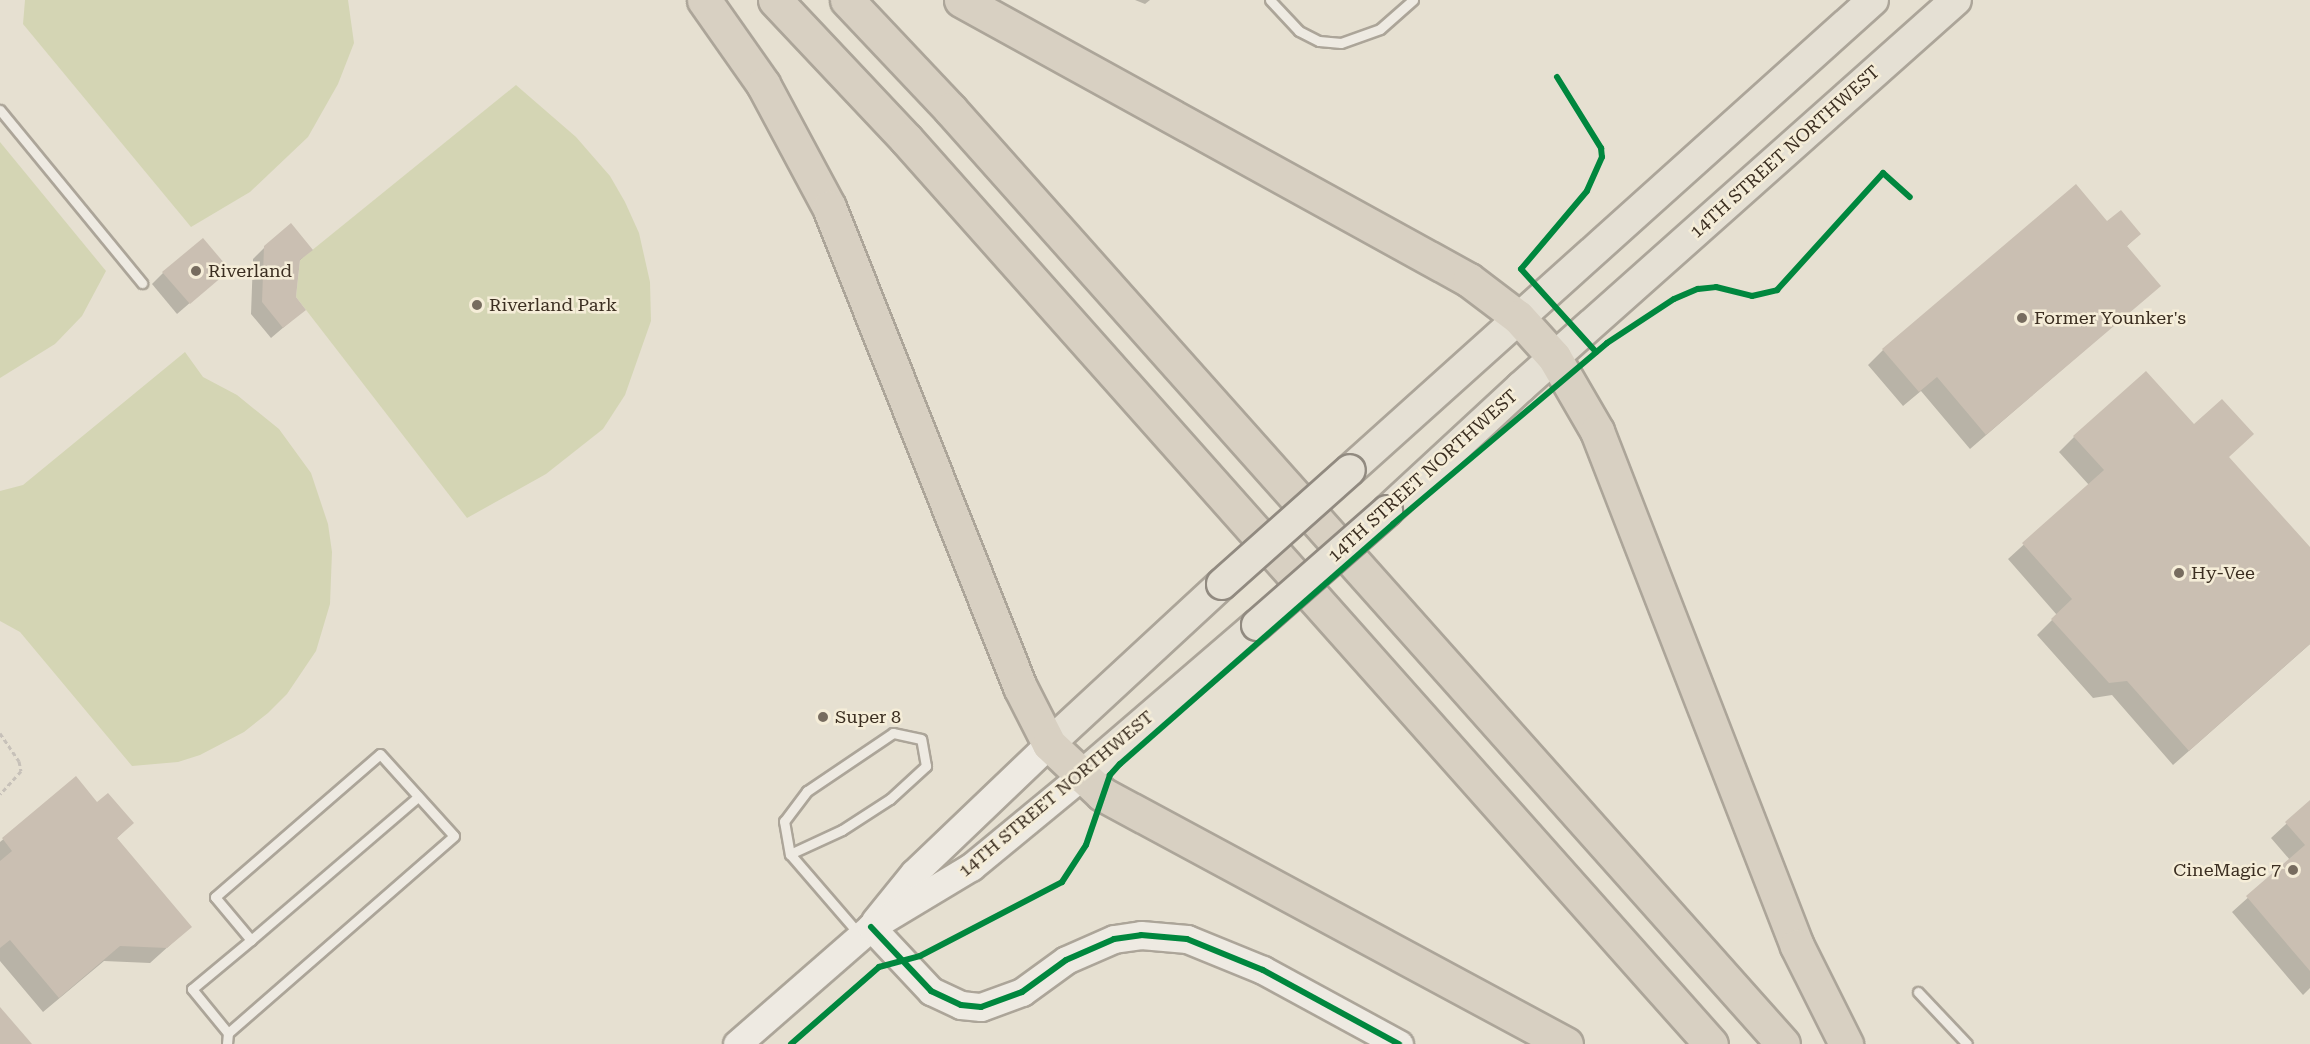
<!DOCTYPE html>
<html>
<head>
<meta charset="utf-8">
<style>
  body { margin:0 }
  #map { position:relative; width:2310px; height:1044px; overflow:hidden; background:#e6e0d1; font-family:"Roboto Serif",serif }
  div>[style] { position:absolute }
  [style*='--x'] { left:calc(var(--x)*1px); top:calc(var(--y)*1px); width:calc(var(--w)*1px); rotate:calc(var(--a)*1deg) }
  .green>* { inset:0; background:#d4d5b4 }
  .shadow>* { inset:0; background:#0003 }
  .building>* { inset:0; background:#cabfb2 }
  .path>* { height:3px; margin-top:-1.5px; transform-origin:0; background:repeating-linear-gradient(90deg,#c7c1b9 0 4.5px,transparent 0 7.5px) }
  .roads { filter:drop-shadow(2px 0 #aca599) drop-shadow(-2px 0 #aca599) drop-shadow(0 2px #aca599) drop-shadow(0 -2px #aca599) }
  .lane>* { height:9px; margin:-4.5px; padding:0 4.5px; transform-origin:4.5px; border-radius:4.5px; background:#eeeae2 }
  .secondary>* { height:27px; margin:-13.5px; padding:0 13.5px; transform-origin:13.5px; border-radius:13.5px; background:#eeeae2 }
  .primary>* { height:30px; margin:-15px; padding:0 15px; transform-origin:15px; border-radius:15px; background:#e5e0d4 }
  .highway>* { height:33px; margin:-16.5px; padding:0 16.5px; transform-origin:16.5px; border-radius:16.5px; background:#d8d0c2 }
  .bridges { filter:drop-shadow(2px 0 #918a80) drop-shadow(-2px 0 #918a80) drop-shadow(0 2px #918a80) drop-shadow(0 -2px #918a80) }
  .primary-bridge>* { height:30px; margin:-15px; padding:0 15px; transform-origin:15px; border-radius:15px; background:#e5e0d4 }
  .cycleway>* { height:6px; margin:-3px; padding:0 3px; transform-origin:3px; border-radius:3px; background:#00873e }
  .dots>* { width:16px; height:16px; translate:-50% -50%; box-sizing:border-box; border:3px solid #f5edd8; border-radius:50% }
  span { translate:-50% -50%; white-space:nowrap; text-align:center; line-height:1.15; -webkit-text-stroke:5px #f5edd8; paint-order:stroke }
  .street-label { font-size:18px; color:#3b2e21 }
  .poi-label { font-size:18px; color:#3b2e21 }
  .left { translate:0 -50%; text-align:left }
  .right { translate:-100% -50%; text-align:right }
</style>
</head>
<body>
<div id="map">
  <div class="green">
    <i style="clip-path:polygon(25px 0,348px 0,354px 43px,338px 84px,308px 137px,250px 192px,191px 227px,23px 24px)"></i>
    <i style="clip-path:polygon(516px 85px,576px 137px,610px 176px,625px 202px,639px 233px,650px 282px,651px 321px,625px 395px,603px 429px,546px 474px,467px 518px,296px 297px,300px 260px)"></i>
    <i style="clip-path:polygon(0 142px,106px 271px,82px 316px,55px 344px,0 378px)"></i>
    <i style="clip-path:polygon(185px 352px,203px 377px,237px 395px,279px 429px,311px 473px,328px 524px,332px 552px,330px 604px,316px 651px,287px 694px,268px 713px,244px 732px,200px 755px,178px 762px,132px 766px,20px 632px,0 621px,0 491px,23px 485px)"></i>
  </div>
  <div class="shadow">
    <i style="clip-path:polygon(1135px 0,1150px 0,1145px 4px)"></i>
    <i style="clip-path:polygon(2107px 223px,2139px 234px,2126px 247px,2159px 286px,1970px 449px,1921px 391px,1903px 406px,1868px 365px,1883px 350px)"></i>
    <i style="clip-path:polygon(265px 247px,311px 250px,298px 262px,295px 297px,304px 310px,271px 338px,251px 314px,253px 259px)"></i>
    <i style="clip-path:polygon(228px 270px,177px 314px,152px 284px,163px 273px)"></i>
    <i style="clip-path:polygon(2194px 426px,2228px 457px,2310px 550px,2310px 644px,2173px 765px,2112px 695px,2093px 698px,2037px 635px,2057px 615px,2008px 559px,2089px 485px,2059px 452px,2074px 437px)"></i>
    <i style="clip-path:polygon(75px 778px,97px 804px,132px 823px,116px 839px,190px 927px,150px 963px,104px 961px,43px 1012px,0 961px,0 842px)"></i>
    <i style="clip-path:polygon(2310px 802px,2310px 988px,2303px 995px,2232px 912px,2290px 860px,2271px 838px)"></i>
  </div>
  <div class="building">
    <i style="clip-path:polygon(2076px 184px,2107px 221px,2121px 210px,2141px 234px,2127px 246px,2161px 286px,1986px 435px,1937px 377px,1919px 392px,1882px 349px)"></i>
    <i style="clip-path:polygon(291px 223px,313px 250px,300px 260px,296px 297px,306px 310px,283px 328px,262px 302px,264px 246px)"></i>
    <i style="clip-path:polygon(203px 238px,230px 270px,190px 304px,162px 272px)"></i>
    <i style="clip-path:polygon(2146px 371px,2194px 424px,2222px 399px,2254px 434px,2229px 457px,2310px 547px,2310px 644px,2189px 751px,2127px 681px,2109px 683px,2051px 619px,2072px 599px,2022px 543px,2104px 470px,2073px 436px)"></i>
    <i style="clip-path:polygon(76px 776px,97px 802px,108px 793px,134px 823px,117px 838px,192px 927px,167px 948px,120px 946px,59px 998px,10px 940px,0 948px,0 861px,12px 851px,2px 838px)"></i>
    <i style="clip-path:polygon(2310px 800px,2310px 971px,2246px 896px,2305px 845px,2285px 822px)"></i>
    <i style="clip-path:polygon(0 1007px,32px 1044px,0 1044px)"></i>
  </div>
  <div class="path">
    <i style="--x:0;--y:733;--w:34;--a:56"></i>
    <i style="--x:19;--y:761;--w:10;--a:79"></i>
    <i style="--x:21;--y:771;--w:31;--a:132"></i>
  </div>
  <div class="roads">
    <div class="lane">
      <i style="--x:1270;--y:0;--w:42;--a:46.9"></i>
      <i style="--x:1299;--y:31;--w:22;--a:27"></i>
      <i style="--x:1319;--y:41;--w:22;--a:5"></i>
      <i style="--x:1341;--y:43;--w:41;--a:-19.7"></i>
      <i style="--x:1380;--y:29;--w:44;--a:-41.3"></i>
      <i style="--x:0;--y:110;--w:224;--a:50.6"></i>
      <i style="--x:790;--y:854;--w:57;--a:-24.8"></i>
      <i style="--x:842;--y:830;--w:57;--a:-32.9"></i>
      <i style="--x:890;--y:799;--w:49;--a:-42.5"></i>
      <i style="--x:926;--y:766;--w:27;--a:-100"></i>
      <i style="--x:921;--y:739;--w:29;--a:-168"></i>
      <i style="--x:893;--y:733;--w:104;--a:146"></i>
      <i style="--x:807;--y:791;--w:38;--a:127"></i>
      <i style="--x:784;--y:821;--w:34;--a:80"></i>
      <i style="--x:790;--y:854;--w:106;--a:49.2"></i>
      <i style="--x:251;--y:940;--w:220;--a:-40.6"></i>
      <i style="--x:1918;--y:992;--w:71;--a:46.7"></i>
      <i style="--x:227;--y:1044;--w:11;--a:-85"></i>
      <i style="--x:228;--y:1033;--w:57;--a:-129.3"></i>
      <i style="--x:192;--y:989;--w:77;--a:-39.7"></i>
      <i style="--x:251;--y:940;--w:56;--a:-129.9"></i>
      <i style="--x:215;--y:897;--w:218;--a:-40.9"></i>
      <i style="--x:380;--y:754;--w:110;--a:47.9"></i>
      <i style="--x:454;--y:836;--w:300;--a:138.9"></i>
    </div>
    <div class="secondary">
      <i style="--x:875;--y:921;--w:62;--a:-50.9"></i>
      <i style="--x:914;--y:873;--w:187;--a:-43.7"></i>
      <i style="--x:871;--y:927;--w:88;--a:46.8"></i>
      <i style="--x:931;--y:991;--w:33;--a:25"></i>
      <i style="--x:961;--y:1005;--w:20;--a:6"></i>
      <i style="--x:981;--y:1007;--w:44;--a:-20.1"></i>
      <i style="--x:1022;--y:992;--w:54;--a:-36"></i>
      <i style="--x:1066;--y:960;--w:52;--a:-23.6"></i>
      <i style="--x:1114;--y:939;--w:27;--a:-8"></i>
      <i style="--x:1141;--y:935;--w:46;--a:5"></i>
      <i style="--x:1187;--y:939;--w:82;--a:22.2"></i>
      <i style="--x:1263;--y:970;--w:155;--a:28.6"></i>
      <i style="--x:737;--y:1044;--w:178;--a:-41.1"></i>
      <i style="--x:871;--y:927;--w:117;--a:-31"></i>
      <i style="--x:971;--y:867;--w:141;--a:-39.5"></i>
    </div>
    <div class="primary">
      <i style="--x:1350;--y:470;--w:703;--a:-41.94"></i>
      <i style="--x:1387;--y:511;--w:183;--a:-42.8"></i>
      <i style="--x:1521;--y:387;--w:582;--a:-41.66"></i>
      <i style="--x:1049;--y:744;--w:236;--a:-42.8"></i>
      <i style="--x:1080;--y:777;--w:233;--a:-40.7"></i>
    </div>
    <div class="highway">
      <i style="--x:704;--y:0;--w:103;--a:54.9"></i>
      <i style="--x:763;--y:84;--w:140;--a:61.8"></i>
      <i style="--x:829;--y:207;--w:517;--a:68.3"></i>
      <i style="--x:1020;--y:687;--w:64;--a:63"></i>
      <i style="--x:1049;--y:744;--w:73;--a:43.3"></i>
      <i style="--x:1102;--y:794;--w:527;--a:28.32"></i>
      <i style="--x:775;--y:0;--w:191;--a:46.7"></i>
      <i style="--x:906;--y:139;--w:1211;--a:48.35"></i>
      <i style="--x:847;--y:0;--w:150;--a:46.6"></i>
      <i style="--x:950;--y:109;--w:1252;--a:48.3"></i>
      <i style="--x:961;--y:0;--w:580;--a:28.86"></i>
      <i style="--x:1469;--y:280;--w:61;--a:37.1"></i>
      <i style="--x:1518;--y:317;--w:54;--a:48"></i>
      <i style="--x:1554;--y:357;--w:86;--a:59.8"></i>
      <i style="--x:1597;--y:431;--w:552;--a:68.78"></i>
      <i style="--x:1797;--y:946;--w:110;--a:63.4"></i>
    </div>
  </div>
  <div class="bridges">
    <div class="primary-bridge">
      <i style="--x:1222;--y:584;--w:171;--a:-41.7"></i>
      <i style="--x:1257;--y:625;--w:173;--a:-41.2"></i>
    </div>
  </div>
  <div class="cycleway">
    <i style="--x:1557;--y:77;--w:84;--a:58.2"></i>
    <i style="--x:1601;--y:148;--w:9;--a:84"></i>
    <i style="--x:1602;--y:157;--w:37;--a:114"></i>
    <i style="--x:1587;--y:191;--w:102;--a:130.2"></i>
    <i style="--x:1521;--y:269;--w:112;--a:47.9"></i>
    <i style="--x:871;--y:927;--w:88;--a:46.8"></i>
    <i style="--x:931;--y:991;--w:33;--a:25"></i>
    <i style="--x:961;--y:1005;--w:20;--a:6"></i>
    <i style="--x:981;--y:1007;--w:44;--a:-20.1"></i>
    <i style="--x:1022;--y:992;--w:54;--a:-36"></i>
    <i style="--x:1066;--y:960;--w:52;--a:-23.6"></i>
    <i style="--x:1114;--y:939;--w:27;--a:-8"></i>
    <i style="--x:1141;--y:935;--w:46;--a:5"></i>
    <i style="--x:1187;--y:939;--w:82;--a:22.2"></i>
    <i style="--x:1263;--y:970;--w:155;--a:28.6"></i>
    <i style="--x:791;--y:1044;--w:117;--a:-41.2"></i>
    <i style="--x:879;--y:967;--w:42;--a:-15"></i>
    <i style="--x:920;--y:956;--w:160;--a:-27.5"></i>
    <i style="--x:1062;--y:882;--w:44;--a:-57"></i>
    <i style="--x:1086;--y:845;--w:74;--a:-71.1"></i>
    <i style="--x:1110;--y:775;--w:15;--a:-48"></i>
    <i style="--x:1120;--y:764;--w:363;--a:-41.3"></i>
    <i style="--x:1393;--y:524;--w:280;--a:-40.2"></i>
    <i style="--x:1607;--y:343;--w:80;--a:-33.3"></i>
    <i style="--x:1674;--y:299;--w:26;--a:-23"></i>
    <i style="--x:1698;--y:289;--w:18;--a:-6"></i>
    <i style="--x:1716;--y:287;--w:37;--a:14"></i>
    <i style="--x:1752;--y:296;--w:26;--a:-13"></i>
    <i style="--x:1777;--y:290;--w:158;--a:-47.8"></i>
    <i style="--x:1883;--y:173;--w:36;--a:42"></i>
  </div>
  <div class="dots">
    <i style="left:196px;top:271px;background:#776c5f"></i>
    <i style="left:477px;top:305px;background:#776c5f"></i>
    <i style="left:2022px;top:318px;background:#776c5f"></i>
    <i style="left:2179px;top:573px;background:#776c5f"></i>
    <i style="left:823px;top:717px;background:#776c5f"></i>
    <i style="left:2293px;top:870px;background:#776c5f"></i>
  </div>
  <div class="street-label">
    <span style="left:1785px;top:152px;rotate:-42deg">14TH STREET NORTHWEST</span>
    <span style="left:1423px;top:476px;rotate:-42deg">14TH STREET NORTHWEST</span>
    <span style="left:1056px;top:794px;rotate:-40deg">14TH STREET NORTHWEST</span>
  </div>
  <div class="poi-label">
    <span class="left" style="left:208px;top:271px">Riverland</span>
    <span class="left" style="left:489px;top:305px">Riverland Park</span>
    <span class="left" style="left:2034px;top:318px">Former Younker's</span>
    <span class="left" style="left:2191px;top:573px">Hy-Vee</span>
    <span class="left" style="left:835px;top:717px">Super 8</span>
    <span class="right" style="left:2281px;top:870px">CineMagic 7</span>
  </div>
</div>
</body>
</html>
